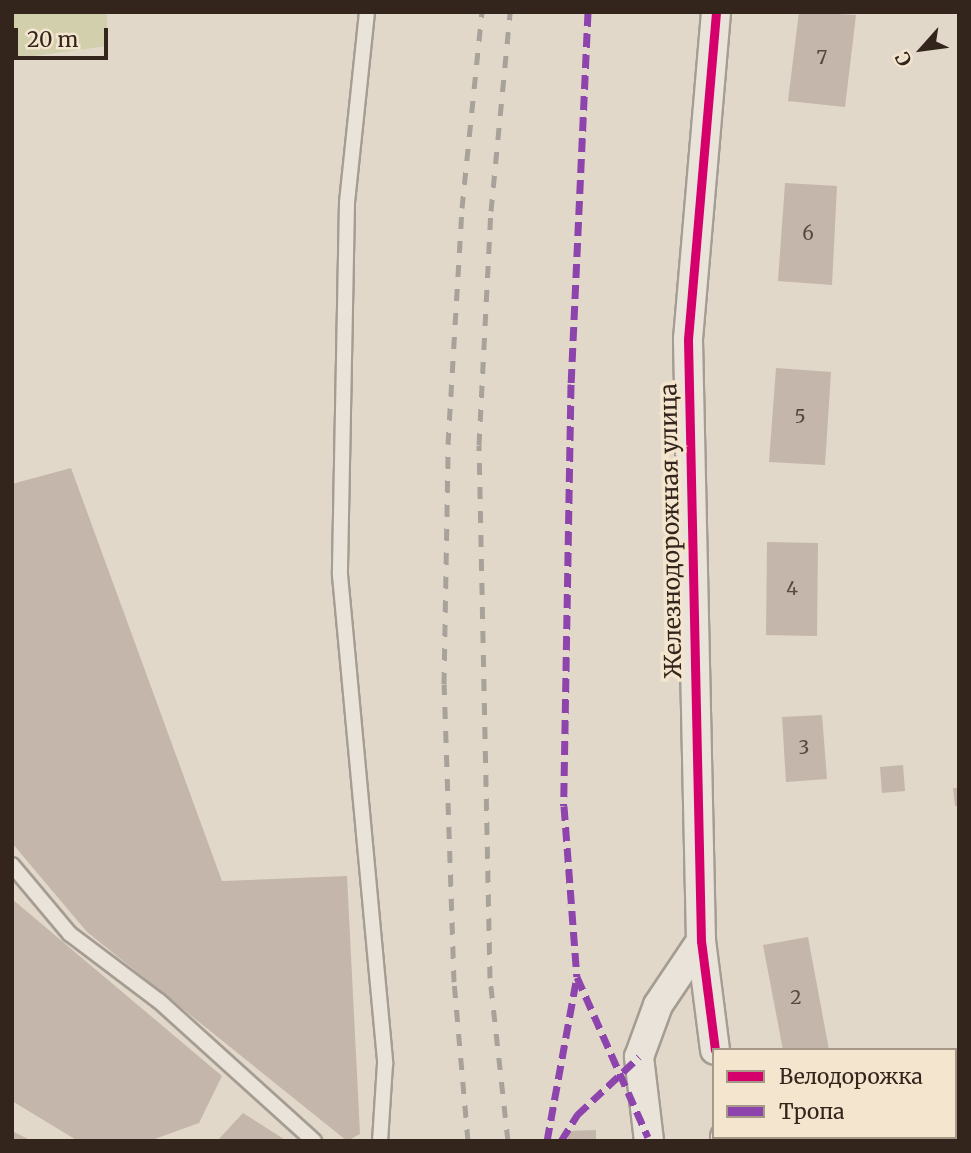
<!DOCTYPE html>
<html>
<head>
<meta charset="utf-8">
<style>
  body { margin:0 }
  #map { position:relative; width:971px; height:1153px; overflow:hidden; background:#e1d8c9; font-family:Merriweather,serif }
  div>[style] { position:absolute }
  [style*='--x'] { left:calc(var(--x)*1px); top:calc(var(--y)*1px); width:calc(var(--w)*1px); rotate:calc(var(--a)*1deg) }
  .green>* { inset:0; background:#d2cfac }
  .building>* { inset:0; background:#c4b6aa }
  .roads { filter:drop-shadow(2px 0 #a59d93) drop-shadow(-2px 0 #a59d93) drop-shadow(0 2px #a59d93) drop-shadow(0 -2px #a59d93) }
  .lane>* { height:14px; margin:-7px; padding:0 7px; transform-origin:7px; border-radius:7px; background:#e9e3da }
  .street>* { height:28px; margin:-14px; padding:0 14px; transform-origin:14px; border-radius:14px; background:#e9e3da }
  .rail>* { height:5px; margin-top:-2.5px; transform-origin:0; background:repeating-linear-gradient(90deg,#a8a29b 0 12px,transparent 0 24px) }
  .quiet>* { height:7px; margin-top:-3.5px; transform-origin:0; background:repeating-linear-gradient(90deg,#8e44ad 0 14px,transparent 0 21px) }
  .cycleway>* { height:9px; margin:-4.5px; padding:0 4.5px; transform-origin:4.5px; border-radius:4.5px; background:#d6006c }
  span { translate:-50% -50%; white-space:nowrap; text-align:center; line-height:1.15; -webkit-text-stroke:7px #f3e5ce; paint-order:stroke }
  .number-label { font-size:19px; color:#574940 }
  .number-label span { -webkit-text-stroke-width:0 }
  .street-label { font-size:23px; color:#33251c }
  .frame { position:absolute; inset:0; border:14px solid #33251c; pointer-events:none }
  .legend { position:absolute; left:712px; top:1048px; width:245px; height:91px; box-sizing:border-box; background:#f3e5ce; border:2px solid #a69887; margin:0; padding:9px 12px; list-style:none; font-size:21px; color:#33251c }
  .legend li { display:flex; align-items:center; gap:14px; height:35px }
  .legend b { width:35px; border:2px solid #a69887 }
  .north { position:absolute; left:887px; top:14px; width:70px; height:70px; -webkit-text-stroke:5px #f3e5ce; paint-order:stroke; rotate:242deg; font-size:19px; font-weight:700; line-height:28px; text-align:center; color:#33251c }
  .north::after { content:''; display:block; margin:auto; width:24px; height:32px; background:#33251c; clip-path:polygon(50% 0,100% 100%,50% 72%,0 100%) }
  .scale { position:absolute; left:14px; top:28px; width:94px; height:32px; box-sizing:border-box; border:4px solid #33251c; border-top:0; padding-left:9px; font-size:21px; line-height:24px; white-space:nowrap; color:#33251c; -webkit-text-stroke:5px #f3e5ce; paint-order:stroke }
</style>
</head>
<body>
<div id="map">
  <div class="green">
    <i style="clip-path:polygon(12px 12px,107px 12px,107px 46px,12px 59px)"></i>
  </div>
  <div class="building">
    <i style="clip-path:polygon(799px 12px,856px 15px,845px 107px,788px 101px)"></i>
    <i style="clip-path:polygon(785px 183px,837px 186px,832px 285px,778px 281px)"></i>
    <i style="clip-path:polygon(776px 368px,831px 372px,825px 465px,769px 462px)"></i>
    <i style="clip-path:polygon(71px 468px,222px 881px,347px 876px,360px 1134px,347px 1141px,87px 932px,12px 843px,12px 484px)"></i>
    <i style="clip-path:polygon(767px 542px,818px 543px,817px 636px,766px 635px)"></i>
    <i style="clip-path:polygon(822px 715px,827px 779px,786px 782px,782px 717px)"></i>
    <i style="clip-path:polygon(903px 765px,905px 791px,882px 793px,880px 767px)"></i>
    <i style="clip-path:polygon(953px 788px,959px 788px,959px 806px,955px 806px)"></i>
    <i style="clip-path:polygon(12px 899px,222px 1076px,199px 1123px,149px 1141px,78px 1141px,12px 1101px)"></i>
    <i style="clip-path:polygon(808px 937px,829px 1050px,783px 1050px,763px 945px)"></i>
    <i style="clip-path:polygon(243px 1113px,287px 1141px,217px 1141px)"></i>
    <i style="clip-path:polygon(596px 1130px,596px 1141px,568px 1141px,568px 1131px)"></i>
    <i style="clip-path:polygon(12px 1131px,32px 1141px,12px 1141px)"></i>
  </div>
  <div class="roads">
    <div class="lane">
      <i style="--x:367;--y:12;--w:192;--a:96"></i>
      <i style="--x:347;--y:203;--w:372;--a:91.1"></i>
      <i style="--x:340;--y:575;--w:491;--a:84.7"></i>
      <i style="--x:385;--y:1064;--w:77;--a:93.7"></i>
      <i style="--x:12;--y:865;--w:90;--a:50"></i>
      <i style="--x:70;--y:934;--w:111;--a:37"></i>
      <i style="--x:159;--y:1001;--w:209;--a:42.1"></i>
    </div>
    <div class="street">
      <i style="--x:715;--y:1050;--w:110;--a:-97.3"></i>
      <i style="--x:701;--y:941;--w:602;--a:-91.24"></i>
      <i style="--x:688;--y:339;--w:328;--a:-85.1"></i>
      <i style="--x:725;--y:1137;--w:4;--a:76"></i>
      <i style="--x:649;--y:1141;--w:85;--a:-96.8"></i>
      <i style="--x:639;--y:1057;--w:55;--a:-69.9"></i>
      <i style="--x:658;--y:1005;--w:77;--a:-56.1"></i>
    </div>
  </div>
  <div class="rail">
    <i style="--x:468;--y:1141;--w:160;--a:-95"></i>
    <i style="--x:454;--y:982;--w:298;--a:-91.9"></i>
    <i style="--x:444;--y:684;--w:240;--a:-89"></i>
    <i style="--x:448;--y:444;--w:236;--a:-86.6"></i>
    <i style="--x:462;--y:208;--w:197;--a:-84.2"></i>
    <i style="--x:508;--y:1141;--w:164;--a:-96.3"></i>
    <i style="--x:490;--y:978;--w:533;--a:-91.18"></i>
    <i style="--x:479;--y:445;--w:234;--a:-87.1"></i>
    <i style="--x:491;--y:211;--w:200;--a:-84.5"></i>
  </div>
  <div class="quiet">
    <i style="--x:588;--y:12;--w:372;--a:92.6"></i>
    <i style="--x:571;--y:384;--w:422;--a:91"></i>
    <i style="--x:564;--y:806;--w:171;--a:85.7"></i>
    <i style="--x:577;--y:977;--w:175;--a:66.1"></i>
    <i style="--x:547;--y:1141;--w:163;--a:-79.7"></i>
    <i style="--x:561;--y:1141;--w:31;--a:-58"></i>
    <i style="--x:577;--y:1115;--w:85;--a:-43.1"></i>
  </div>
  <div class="cycleway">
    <i style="--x:715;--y:1050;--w:110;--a:-97.3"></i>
    <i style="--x:701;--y:941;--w:602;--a:-91.24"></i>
    <i style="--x:688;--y:339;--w:328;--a:-85.1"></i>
  </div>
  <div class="number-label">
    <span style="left:822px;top:58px">7</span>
    <span style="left:808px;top:234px">6</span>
    <span style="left:800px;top:417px">5</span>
    <span style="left:792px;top:589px">4</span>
    <span style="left:804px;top:748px">3</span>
    <span style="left:796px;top:998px">2</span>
  </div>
  <div class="street-label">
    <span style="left:671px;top:531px;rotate:-91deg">Железнодорожная улица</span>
  </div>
  <div class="frame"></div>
  <ul class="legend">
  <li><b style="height:9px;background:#d6006c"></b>Велодорожка</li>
  <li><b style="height:9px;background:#8e44ad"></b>Тропа</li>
  </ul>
  <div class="north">С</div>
  <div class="scale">20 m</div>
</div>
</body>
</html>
